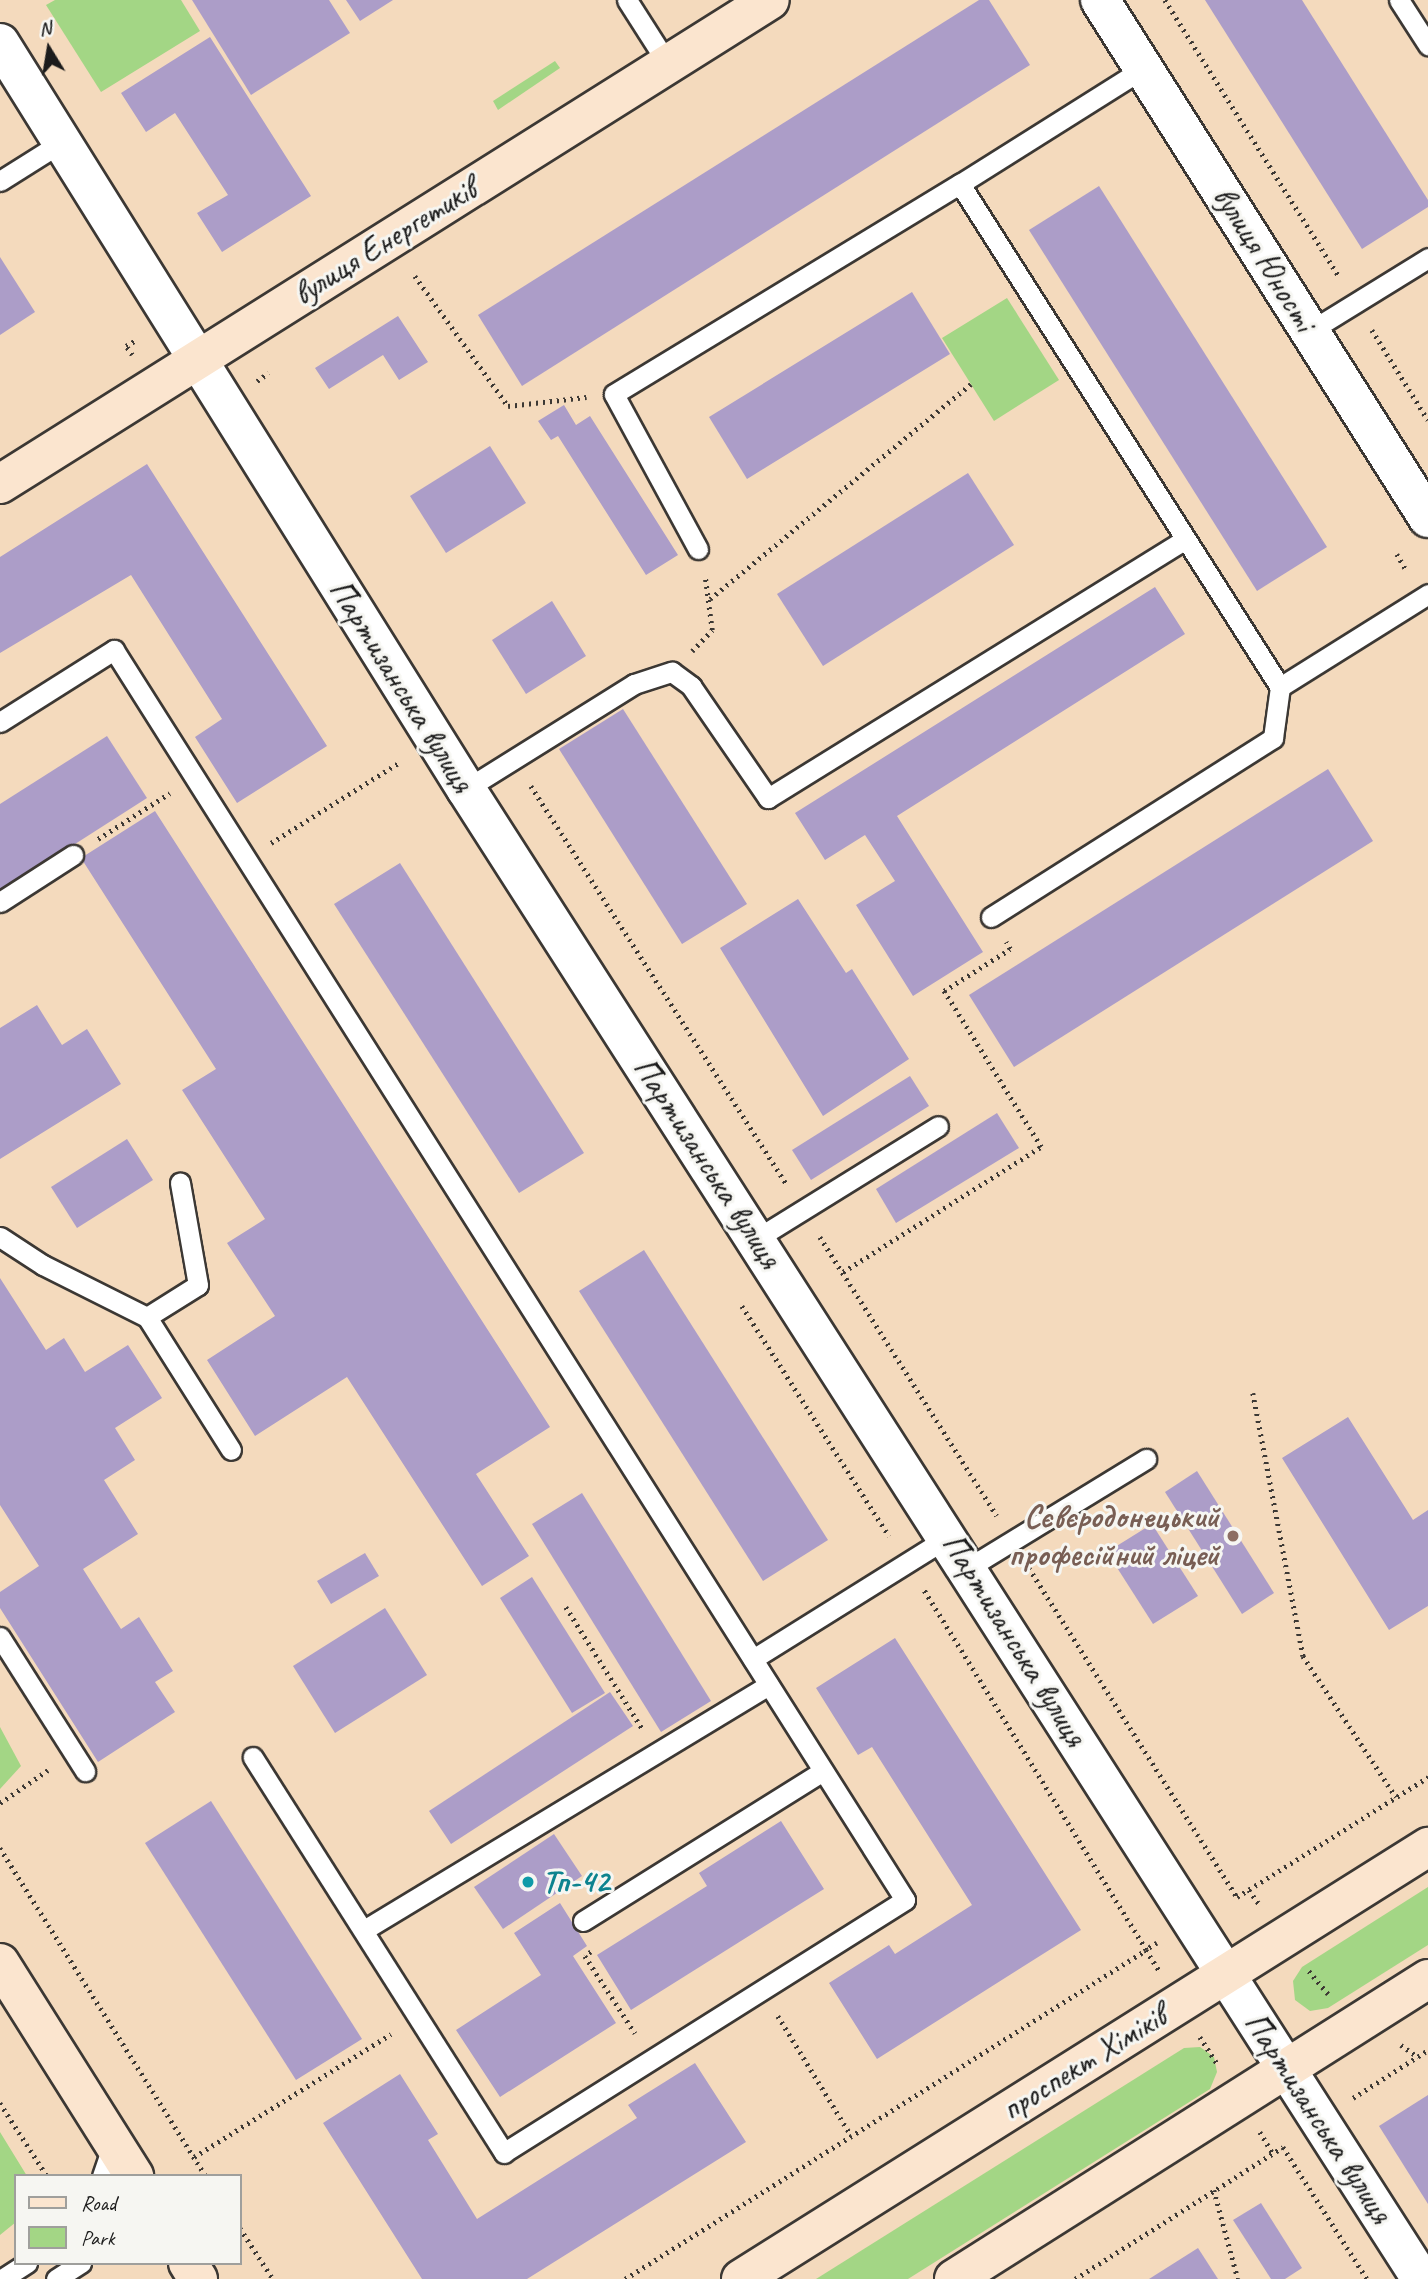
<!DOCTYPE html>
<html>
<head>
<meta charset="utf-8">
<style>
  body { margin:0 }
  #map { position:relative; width:1428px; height:2279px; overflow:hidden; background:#f4dabd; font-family:Caveat,sans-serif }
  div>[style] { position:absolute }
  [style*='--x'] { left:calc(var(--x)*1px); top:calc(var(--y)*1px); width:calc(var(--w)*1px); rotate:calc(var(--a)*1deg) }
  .green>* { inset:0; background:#a3d685 }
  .building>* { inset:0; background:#ac9dc8 }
  .path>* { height:4.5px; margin-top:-2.25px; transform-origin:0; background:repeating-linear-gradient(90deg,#3c3834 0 2px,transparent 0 7px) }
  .roads { filter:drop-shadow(2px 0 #3c3834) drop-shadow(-2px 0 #3c3834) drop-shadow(0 2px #3c3834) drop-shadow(0 -2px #3c3834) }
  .lane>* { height:19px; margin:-9.5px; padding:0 9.5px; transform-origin:9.5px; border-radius:9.5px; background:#fff }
  .street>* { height:38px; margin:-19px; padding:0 19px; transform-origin:19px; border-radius:19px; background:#fff }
  .secondary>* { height:38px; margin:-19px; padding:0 19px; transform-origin:19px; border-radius:19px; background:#fbe5cf }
  .dots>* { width:19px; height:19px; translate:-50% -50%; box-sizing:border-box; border:4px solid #f6f6f2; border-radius:50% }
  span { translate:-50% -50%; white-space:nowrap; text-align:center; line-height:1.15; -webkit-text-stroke:6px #f6f6f2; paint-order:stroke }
  .street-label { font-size:33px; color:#1c1c1c }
  .education-label { font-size:33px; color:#785e54; font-weight:700 }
  .right { translate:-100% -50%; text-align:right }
  .culture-label { font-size:33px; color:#0d838f; font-weight:700 }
  .left { translate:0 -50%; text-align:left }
  .legend { position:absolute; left:14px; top:2174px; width:228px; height:91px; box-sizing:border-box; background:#f6f6f2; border:2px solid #9f9f9c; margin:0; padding:9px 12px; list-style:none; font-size:21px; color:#1c1c1c }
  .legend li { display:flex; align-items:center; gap:14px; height:35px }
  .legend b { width:35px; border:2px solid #9f9f9c }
  .north { position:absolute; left:14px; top:14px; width:70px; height:70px; -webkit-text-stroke:5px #f6f6f2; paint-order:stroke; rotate:349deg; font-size:19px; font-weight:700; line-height:28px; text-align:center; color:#1c1c1c }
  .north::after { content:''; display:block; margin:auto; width:24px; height:32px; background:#1c1c1c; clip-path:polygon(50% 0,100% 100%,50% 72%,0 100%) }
</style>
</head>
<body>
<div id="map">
  <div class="green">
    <i style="clip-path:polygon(55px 0,181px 0,200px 31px,101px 92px,46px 5px)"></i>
    <i style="clip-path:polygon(555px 61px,560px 68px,498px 110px,493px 101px)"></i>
    <i style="clip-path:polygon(1007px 298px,1059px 380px,994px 421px,942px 338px)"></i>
    <i style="clip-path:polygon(0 1727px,21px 1766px,0 1789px)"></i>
    <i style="clip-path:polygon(1428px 1887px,1428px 1945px,1328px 2008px,1310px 2011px,1295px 2000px,1293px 1981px,1302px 1967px)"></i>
    <i style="clip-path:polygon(1200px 2047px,1214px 2057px,1217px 2072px,1210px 2089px,908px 2279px,816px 2279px,1184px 2048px)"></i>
    <i style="clip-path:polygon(0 2132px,27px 2176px,16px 2176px,16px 2222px,0 2235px)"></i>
  </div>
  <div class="building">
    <i style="clip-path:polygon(192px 0,329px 0,350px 33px,251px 95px)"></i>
    <i style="clip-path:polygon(346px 0,393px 0,360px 21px)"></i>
    <i style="clip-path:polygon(979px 0,989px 0,1030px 65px,522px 386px,478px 315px)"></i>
    <i style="clip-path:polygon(1205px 0,1302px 0,1428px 200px,1428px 207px,1362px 249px)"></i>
    <i style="clip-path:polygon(210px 37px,311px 196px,222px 252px,197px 213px,228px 195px,175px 113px,146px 132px,121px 93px)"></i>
    <i style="clip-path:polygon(1099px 186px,1327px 547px,1257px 591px,1029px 230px)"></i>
    <i style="clip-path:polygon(0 257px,35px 312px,0 335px)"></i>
    <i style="clip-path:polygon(912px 292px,950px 354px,747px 479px,709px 417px)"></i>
    <i style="clip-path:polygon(398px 316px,428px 362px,399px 380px,383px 355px,329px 389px,315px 368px)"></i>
    <i style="clip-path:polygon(564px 405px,576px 425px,590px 416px,678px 555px,646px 575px,558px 436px,551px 440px,538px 421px)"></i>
    <i style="clip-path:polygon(490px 446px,526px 503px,446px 553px,410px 496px)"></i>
    <i style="clip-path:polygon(147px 464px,327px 746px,237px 803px,195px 737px,222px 719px,131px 575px,0 653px,0 557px)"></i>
    <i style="clip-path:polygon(968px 473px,1014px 545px,823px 666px,777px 594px)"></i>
    <i style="clip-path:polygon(1155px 587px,1185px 634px,897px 816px,983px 952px,913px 996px,856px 905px,895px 881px,865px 835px,825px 860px,795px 813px)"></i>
    <i style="clip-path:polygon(552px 601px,586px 656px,526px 694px,492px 640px)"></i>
    <i style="clip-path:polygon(623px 709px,747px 904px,682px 944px,559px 749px)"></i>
    <i style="clip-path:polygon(107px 736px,147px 798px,0 892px,0 804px)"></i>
    <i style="clip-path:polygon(1328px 769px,1373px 841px,1014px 1067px,969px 995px)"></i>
    <i style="clip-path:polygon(155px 811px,550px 1427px,476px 1474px,529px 1556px,482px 1586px,347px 1377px,255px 1436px,207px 1360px,275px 1316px,227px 1243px,265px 1219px,182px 1090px,216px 1069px,81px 858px)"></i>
    <i style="clip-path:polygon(400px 863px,584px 1153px,519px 1193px,334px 904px)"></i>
    <i style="clip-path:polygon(798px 899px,846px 973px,852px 969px,909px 1059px,823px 1116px,720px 948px)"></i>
    <i style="clip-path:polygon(37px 1005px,62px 1045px,87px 1029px,121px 1084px,0 1159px,0 1028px)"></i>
    <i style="clip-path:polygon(910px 1076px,929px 1106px,811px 1180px,792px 1150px)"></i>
    <i style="clip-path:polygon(997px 1113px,1019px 1148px,896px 1223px,876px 1189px)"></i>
    <i style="clip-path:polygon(127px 1139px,153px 1180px,77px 1228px,51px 1187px)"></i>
    <i style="clip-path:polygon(644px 1250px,828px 1540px,763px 1581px,579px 1291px)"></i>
    <i style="clip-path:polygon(0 1278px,46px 1350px,64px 1338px,85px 1372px,128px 1345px,162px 1398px,115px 1428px,135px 1460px,104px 1480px,138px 1534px,83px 1569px,121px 1629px,139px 1617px,173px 1671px,155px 1682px,175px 1712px,98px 1762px,0 1608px,0 1592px,39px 1566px,0 1505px)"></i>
    <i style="clip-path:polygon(1348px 1417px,1413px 1520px,1428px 1510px,1428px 1606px,1389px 1630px,1282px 1458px)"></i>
    <i style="clip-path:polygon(1197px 1471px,1274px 1593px,1242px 1614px,1165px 1492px)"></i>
    <i style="clip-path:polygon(582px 1493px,711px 1701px,661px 1732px,532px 1524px)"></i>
    <i style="clip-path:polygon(1152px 1524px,1198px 1596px,1153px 1624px,1107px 1552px)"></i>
    <i style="clip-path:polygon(365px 1553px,379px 1576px,331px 1604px,317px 1581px)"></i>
    <i style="clip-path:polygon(532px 1577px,605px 1693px,572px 1713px,500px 1598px)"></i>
    <i style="clip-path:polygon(385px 1608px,427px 1675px,335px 1733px,293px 1666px)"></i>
    <i style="clip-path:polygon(895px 1638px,1081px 1930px,877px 2059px,829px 1983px,889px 1945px,895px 1954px,972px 1905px,872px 1747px,858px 1755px,816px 1688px)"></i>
    <i style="clip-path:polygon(610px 1692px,633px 1726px,451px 1844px,429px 1811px)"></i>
    <i style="clip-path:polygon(211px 1801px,362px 2039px,296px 2080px,145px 1843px)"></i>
    <i style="clip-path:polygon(781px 1821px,824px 1889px,631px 2010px,597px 1955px,707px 1886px,699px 1873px)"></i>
    <i style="clip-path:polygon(554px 1834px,582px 1876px,503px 1929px,474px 1887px)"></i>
    <i style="clip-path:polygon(560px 1903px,587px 1946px,573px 1956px,616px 2023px,500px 2097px,456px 2030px,541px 1975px,514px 1933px)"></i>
    <i style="clip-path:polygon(695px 2063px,746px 2142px,527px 2279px,422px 2279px,323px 2123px,400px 2074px,438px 2134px,428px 2140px,477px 2219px,637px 2118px,628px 2105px)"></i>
    <i style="clip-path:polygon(1428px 2095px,1428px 2204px,1379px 2126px)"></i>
    <i style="clip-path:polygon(1261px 2203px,1302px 2268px,1285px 2279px,1271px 2279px,1233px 2220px)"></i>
    <i style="clip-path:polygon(1198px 2248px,1218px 2279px,1149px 2279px)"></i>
  </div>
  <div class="path">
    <i style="--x:1165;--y:0;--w:328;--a:57.8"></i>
    <i style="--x:415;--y:276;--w:160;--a:54.4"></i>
    <i style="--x:508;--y:406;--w:79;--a:-6.6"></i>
    <i style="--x:1372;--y:330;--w:106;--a:58.1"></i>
    <i style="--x:132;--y:355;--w:11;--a:-124"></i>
    <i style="--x:126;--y:346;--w:12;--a:-31"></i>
    <i style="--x:257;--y:381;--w:14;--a:-36"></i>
    <i style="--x:1397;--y:554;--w:20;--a:60"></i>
    <i style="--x:710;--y:599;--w:338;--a:-39.5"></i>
    <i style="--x:692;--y:651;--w:29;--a:-46"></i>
    <i style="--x:712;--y:630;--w:53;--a:-97.5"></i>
    <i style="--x:531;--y:786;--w:474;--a:57.3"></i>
    <i style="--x:98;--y:839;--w:85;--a:-32.6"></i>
    <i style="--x:271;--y:843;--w:152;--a:-32.1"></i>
    <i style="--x:820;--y:1237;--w:330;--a:57.6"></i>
    <i style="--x:843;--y:1272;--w:234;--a:-32.3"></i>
    <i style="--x:1041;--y:1147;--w:184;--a:-121.9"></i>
    <i style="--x:944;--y:991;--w:78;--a:-32.5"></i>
    <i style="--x:1010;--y:949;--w:8;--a:-120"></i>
    <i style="--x:742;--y:1306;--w:273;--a:57.4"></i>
    <i style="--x:1253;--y:1393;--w:268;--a:79.2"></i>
    <i style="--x:1303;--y:1656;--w:169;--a:56.6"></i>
    <i style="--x:1029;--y:1568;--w:389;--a:57.7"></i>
    <i style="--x:1237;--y:1897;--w:226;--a:-32.1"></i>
    <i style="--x:566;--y:1607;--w:143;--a:57.9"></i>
    <i style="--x:0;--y:1803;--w:58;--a:-34.5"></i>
    <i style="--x:0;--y:1848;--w:387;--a:57.9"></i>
    <i style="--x:1249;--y:1890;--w:19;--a:54"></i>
    <i style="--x:1157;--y:1943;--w:13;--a:148"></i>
    <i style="--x:1146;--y:1950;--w:24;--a:57"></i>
    <i style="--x:591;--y:1952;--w:7;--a:146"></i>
    <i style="--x:585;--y:1956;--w:92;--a:57"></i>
    <i style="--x:1309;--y:1971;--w:30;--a:50"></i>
    <i style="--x:778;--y:2016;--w:140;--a:58.5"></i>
    <i style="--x:1200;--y:2037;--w:33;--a:57"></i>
    <i style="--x:1401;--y:2045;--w:21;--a:35"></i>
    <i style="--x:1353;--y:2098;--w:89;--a:-32.6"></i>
    <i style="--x:0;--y:2103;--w:87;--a:57.2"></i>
    <i style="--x:1260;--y:2132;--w:26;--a:59"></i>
    <i style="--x:194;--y:2157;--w:232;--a:-32"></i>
    <i style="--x:1214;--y:2190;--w:92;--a:74.9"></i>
    <i style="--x:240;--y:2228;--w:61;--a:57.1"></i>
    <i style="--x:625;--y:2279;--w:616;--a:-32.27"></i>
    <i style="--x:1146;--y:1950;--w:426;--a:-121.7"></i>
    <i style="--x:1075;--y:2279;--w:246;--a:-32.4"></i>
    <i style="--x:1283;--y:2147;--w:156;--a:57.5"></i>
  </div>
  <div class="roads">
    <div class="lane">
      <i style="--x:627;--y:0;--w:76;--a:57.4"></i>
      <i style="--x:1399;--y:0;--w:54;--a:57.2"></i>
      <i style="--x:1144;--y:68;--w:218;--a:147.8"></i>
      <i style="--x:960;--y:184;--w:596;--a:57.54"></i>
      <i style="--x:1280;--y:687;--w:175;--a:-32.1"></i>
      <i style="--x:0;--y:181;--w:73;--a:-32.2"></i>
      <i style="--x:1310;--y:331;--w:139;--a:-31.7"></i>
      <i style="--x:698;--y:549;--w:176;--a:-118.5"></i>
      <i style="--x:614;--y:394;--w:405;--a:-31.3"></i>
      <i style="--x:0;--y:722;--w:135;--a:-32.3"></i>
      <i style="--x:114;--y:650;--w:1479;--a:57.67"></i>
      <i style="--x:905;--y:1900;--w:474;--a:147.8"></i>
      <i style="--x:504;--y:2153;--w:469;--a:-122.4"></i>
      <i style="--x:466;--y:789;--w:198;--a:-32"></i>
      <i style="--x:634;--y:684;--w:40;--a:-18"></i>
      <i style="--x:672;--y:672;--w:24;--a:36"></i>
      <i style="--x:691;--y:686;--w:136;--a:55.5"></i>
      <i style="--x:768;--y:798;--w:491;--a:-31.8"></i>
      <i style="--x:0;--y:902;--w:87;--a:-32.8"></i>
      <i style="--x:991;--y:917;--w:334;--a:-32.4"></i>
      <i style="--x:1273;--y:738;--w:51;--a:-82.2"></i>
      <i style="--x:0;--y:1237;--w:51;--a:33.1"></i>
      <i style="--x:43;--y:1265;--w:116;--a:26.6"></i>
      <i style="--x:147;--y:1317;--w:157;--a:57.7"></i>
      <i style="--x:756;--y:1239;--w:214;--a:-31.8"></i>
      <i style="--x:147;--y:1317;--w:60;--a:-32.1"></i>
      <i style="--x:198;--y:1285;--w:104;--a:-100"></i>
      <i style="--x:968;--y:1568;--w:209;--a:-31.5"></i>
      <i style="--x:0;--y:1637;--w:159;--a:57.6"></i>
      <i style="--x:753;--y:1659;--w:230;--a:-32"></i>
      <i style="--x:583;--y:1921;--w:283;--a:-32"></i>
      <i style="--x:364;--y:1930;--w:473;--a:-31.2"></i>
      <i style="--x:102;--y:2176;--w:34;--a:-71"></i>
      <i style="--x:2;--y:2279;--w:30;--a:-33"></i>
      <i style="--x:56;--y:2279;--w:30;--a:-33"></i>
    </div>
    <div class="street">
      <i style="--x:1100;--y:0;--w:613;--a:57.66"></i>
      <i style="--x:0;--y:43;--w:880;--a:58.01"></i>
      <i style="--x:466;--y:789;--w:1770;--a:57.34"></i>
    </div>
    <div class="secondary">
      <i style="--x:0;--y:484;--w:909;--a:-32.15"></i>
      <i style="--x:0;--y:1963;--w:252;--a:57.8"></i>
      <i style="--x:188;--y:2263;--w:19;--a:58"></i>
      <i style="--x:741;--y:2279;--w:812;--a:-32.16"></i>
      <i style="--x:954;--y:2279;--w:561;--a:-32.33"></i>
    </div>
  </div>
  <div class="dots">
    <i style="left:1233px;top:1536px;background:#8d6e63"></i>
    <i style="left:528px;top:1882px;background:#0f9aa8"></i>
  </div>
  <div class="street-label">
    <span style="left:385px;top:242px;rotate:-32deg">вулиця Енергетиків</span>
    <span style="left:1264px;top:259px;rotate:58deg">вулиця Юності</span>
    <span style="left:401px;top:686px;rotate:58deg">Партизанська вулиця</span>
    <span style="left:707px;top:1163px;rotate:57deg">Партизанська вулиця</span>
    <span style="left:1014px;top:1640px;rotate:58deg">Партизанська вулиця</span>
    <span style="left:1084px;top:2063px;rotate:-32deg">проспект Хіміків</span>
    <span style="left:1318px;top:2118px;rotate:57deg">Партизанська вулиця</span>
  </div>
  <div class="education-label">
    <span class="right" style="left:1219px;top:1536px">Сєвєродонецький<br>професійний ліцей</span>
  </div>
  <div class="culture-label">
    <span class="left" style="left:542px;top:1882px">Тп-42</span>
  </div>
  <ul class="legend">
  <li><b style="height:9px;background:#fbe5cf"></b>Road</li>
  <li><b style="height:19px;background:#a3d685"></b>Park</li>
  </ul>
  <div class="north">N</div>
</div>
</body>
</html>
